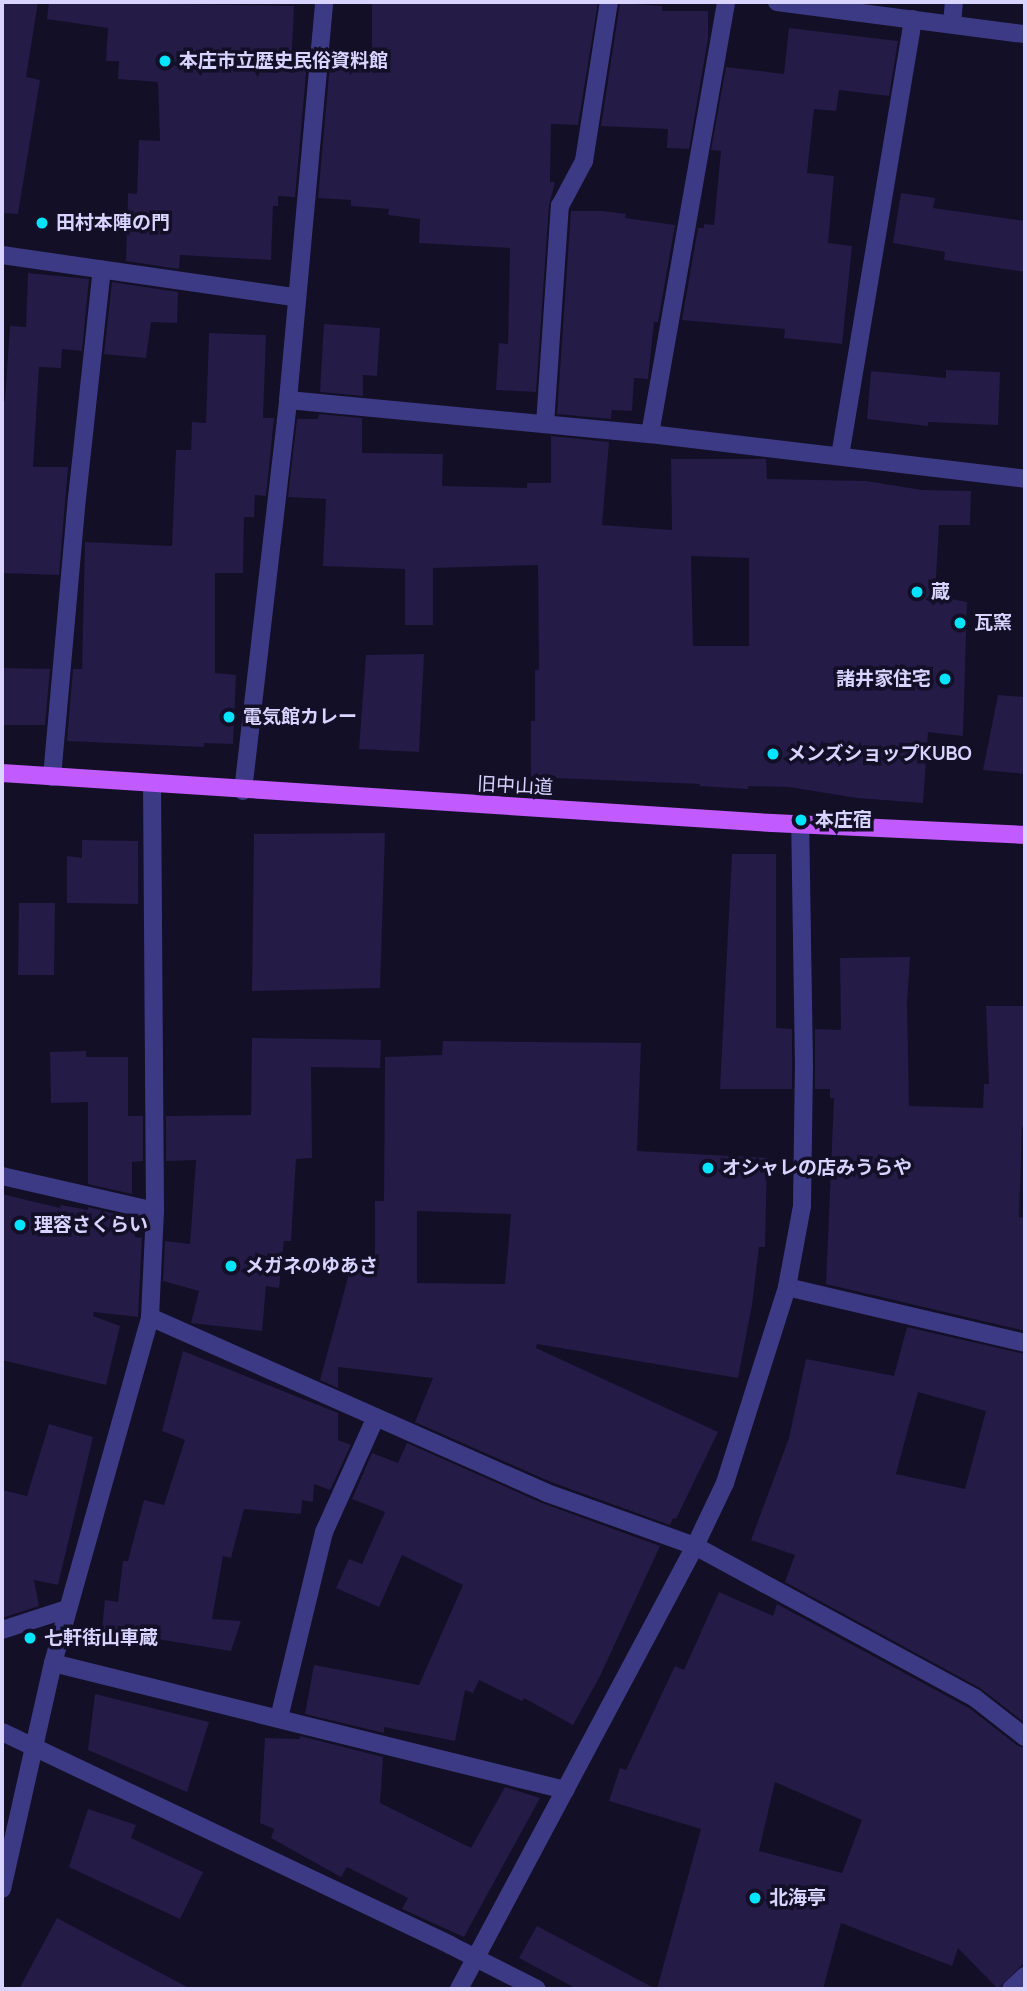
<!DOCTYPE html>
<html>
<head>
<meta charset="utf-8">
<style>
  body { margin:0 }
  #map { position:relative; width:1027px; height:1991px; overflow:hidden; background:#130f26; font-family:Manrope,"Noto Sans JP",sans-serif }
  div>[style] { position:absolute }
  [style*='--x'] { left:calc(var(--x)*1px); top:calc(var(--y)*1px); width:calc(var(--w)*1px); rotate:calc(var(--a)*1deg) }
  .building>* { inset:0; background:#241b47 }
  .minor>* { height:18px; margin:-9px; padding:0 9px; transform-origin:9px; border-radius:9px; background:#3d3a85 }
  .major>* { height:18px; margin:-9px; padding:0 9px; transform-origin:9px; border-radius:9px; background:#c25bff }
  .dots>* { width:19px; height:19px; translate:-50% -50%; box-sizing:border-box; border:4px solid #130f26; border-radius:50% }
  span { translate:-50% -50%; white-space:nowrap; text-align:center; line-height:1.15; -webkit-text-stroke:7px #130f26; paint-order:stroke }
  .poi-label { font-size:19px; color:#d9d4ff; font-weight:700 }
  .left { translate:0 -50%; text-align:left }
  .right { translate:-100% -50%; text-align:right }
  .street-label { font-size:19px; color:#d9d4ff }
  .frame { position:absolute; inset:0; border:4px solid #d9d4ff; pointer-events:none }
</style>
</head>
<body>
<div id="map">
  <div class="building">
    <i style="clip-path:polygon(2px 2px,38px 2px,26px 77px,40px 80px,18px 214px,2px 213px)"></i>
    <i style="clip-path:polygon(49px 2px,294px 6px,292px 51px,308px 51px,295px 197px,278px 196px,278px 206px,273px 206px,271px 260px,180px 255px,179px 269px,126px 261px,128px 193px,137px 194px,139px 140px,160px 141px,158px 82px,118px 79px,119px 61px,106px 61px,108px 28px,47px 19px)"></i>
    <i style="clip-path:polygon(372px 2px,598px 2px,578px 125px,551px 124px,550px 182px,555px 182px,549px 205px,536px 392px,496px 390px,499px 343px,508px 344px,510px 248px,419px 243px,420px 219px,388px 215px,389px 209px,351px 206px,351px 200px,318px 198px,331px 52px,372px 53px)"></i>
    <i style="clip-path:polygon(620px 3px,662px 6px,662px 11px,708px 11px,708px 39px,689px 149px,667px 148px,668px 129px,601px 126px)"></i>
    <i style="clip-path:polygon(789px 28px,898px 41px,889px 96px,839px 90px,836px 111px,814px 109px,807px 173px,834px 176px,828px 243px,852px 246px,842px 344px,784px 338px,785px 329px,682px 320px,698px 228px,704px 228px,704px 224px,714px 225px,721px 151px,711px 150px,726px 67px,784px 74px)"></i>
    <i style="clip-path:polygon(901px 193px,935px 198px,933px 208px,1025px 221px,1025px 272px,944px 260px,945px 252px,893px 243px)"></i>
    <i style="clip-path:polygon(571px 211px,603px 211px,626px 214px,625px 218px,675px 225px,658px 322px,654px 322px,648px 379px,634px 378px,632px 411px,612px 410px,611px 419px,557px 414px)"></i>
    <i style="clip-path:polygon(28px 273px,89px 279px,82px 351px,62px 349px,61px 368px,39px 367px,33px 467px,68px 467px,59px 575px,2px 573px,2px 401px,5px 401px,10px 326px,26px 327px)"></i>
    <i style="clip-path:polygon(112px 282px,178px 292px,177px 323px,151px 322px,146px 358px,104px 354px)"></i>
    <i style="clip-path:polygon(324px 324px,380px 328px,377px 376px,363px 375px,363px 396px,320px 392px)"></i>
    <i style="clip-path:polygon(209px 333px,266px 335px,263px 418px,274px 418px,266px 496px,255px 495px,254px 517px,244px 517px,243px 573px,215px 573px,215px 673px,236px 675px,233px 744px,204px 743px,204px 747px,67px 741px,73px 669px,82px 669px,85px 542px,172px 546px,176px 450px,191px 450px,192px 422px,206px 423px)"></i>
    <i style="clip-path:polygon(946px 370px,1000px 372px,998px 425px,928px 422px,928px 426px,867px 419px,871px 371px,946px 378px)"></i>
    <i style="clip-path:polygon(evenodd,319px 414px,362px 418px,362px 453px,443px 454px,442px 486px,527px 488px,527px 483px,551px 483px,551px 436px,609px 442px,602px 525px,672px 530px,671px 459px,766px 459px,767px 479px,866px 481px,922px 490px,971px 491px,970px 525px,939px 525px,935px 596px,967px 602px,963px 736px,928px 732px,923px 803px,857px 798px,789px 787px,748px 786px,748px 789px,699px 786px,700px 784px,531px 777px,531px 721px,535px 721px,535px 670px,539px 670px,538px 565px,433px 568px,433px 625px,405px 625px,405px 569px,323px 566px,326px 499px,288px 497px,297px 419px,318px 419px,319px 414px,691px 556px,749px 558px,749px 646px,693px 646px,691px 556px)"></i>
    <i style="clip-path:polygon(424px 654px,419px 752px,359px 749px,366px 655px)"></i>
    <i style="clip-path:polygon(2px 668px,50px 669px,45px 725px,2px 725px)"></i>
    <i style="clip-path:polygon(998px 695px,1025px 697px,1025px 774px,983px 770px)"></i>
    <i style="clip-path:polygon(385px 833px,380px 988px,252px 991px,254px 834px)"></i>
    <i style="clip-path:polygon(82px 840px,138px 841px,138px 904px,67px 903px,67px 856px,82px 858px)"></i>
    <i style="clip-path:polygon(732px 854px,776px 854px,776px 1028px,792px 1029px,792px 1089px,720px 1089px)"></i>
    <i style="clip-path:polygon(19px 903px,55px 903px,54px 975px,18px 975px)"></i>
    <i style="clip-path:polygon(910px 957px,907px 1003px,909px 1106px,983px 1108px,984px 1084px,989px 1084px,986px 1006px,1025px 1006px,1025px 1127px,1022px 1127px,1019px 1217px,1025px 1218px,1025px 1331px,826px 1284px,834px 1098px,830px 1098px,830px 1089px,815px 1089px,815px 1029px,841px 1030px,840px 958px)"></i>
    <i style="clip-path:polygon(252px 1038px,381px 1040px,380px 1068px,311px 1067px,312px 1158px,296px 1159px,291px 1241px,284px 1241px,279px 1288px,266px 1286px,262px 1331px,191px 1323px,199px 1291px,163px 1281px,165px 1241px,190px 1244px,196px 1160px,166px 1161px,166px 1116px,251px 1115px)"></i>
    <i style="clip-path:polygon(evenodd,443px 1041px,641px 1043px,637px 1151px,767px 1158px,765px 1247px,759px 1247px,752px 1305px,738px 1378px,537px 1344px,536px 1348px,718px 1432px,676px 1519px,673px 1518px,670px 1525px,551px 1482px,415px 1422px,433px 1378px,338px 1367px,338px 1388px,320px 1380px,350px 1270px,375px 1273px,375px 1201px,384px 1201px,385px 1057px,442px 1055px,443px 1041px,417px 1211px,511px 1214px,505px 1284px,417px 1283px,417px 1211px)"></i>
    <i style="clip-path:polygon(86px 1051px,86px 1057px,128px 1057px,128px 1116px,143px 1116px,143px 1161px,132px 1162px,132px 1194px,88px 1184px,88px 1102px,51px 1103px,50px 1052px)"></i>
    <i style="clip-path:polygon(2px 1194px,60px 1208px,61px 1205px,88px 1210px,88px 1207px,135px 1219px,135px 1237px,142px 1238px,138px 1317px,94px 1312px,93px 1316px,120px 1326px,106px 1385px,2px 1360px)"></i>
    <i style="clip-path:polygon(evenodd,907px 1327px,1025px 1354px,1025px 1723px,980px 1688px,785px 1582px,795px 1555px,751px 1540px,789px 1438px,806px 1359px,894px 1376px,907px 1327px,918px 1392px,986px 1411px,965px 1489px,896px 1474px,918px 1392px)"></i>
    <i style="clip-path:polygon(183px 1351px,338px 1413px,338px 1440px,351px 1445px,330px 1490px,314px 1484px,313px 1502px,302px 1500px,301px 1514px,244px 1509px,231px 1558px,223px 1556px,212px 1619px,241px 1621px,231px 1651px,151px 1638px,150px 1645px,101px 1639px,105px 1600px,118px 1602px,123px 1561px,128px 1561px,144px 1500px,164px 1505px,185px 1440px,162px 1431px)"></i>
    <i style="clip-path:polygon(49px 1424px,93px 1437px,58px 1585px,34px 1580px,39px 1606px,2px 1618px,2px 1490px,27px 1496px)"></i>
    <i style="clip-path:polygon(407px 1443px,542px 1503px,660px 1546px,600px 1676px,573px 1725px,524px 1698px,522px 1701px,479px 1680px,473px 1693px,465px 1690px,455px 1741px,384px 1727px,384px 1733px,305px 1714px,314px 1665px,419px 1685px,463px 1585px,402px 1555px,379px 1607px,336px 1588px,349px 1559px,362px 1564px,385px 1512px,352px 1499px,372px 1453px,398px 1463px)"></i>
    <i style="clip-path:polygon(evenodd,719px 1592px,773px 1616px,777px 1604px,969px 1708px,1018px 1746px,1025px 1748px,1025px 1962px,998px 1989px,958px 1948px,952px 1966px,841px 1923px,823px 1989px,657px 1989px,701px 1829px,609px 1801px,620px 1768px,626px 1770px,675px 1666px,684px 1670px,719px 1592px,775px 1782px,862px 1820px,842px 1873px,759px 1851px,775px 1782px)"></i>
    <i style="clip-path:polygon(95px 1694px,209px 1722px,187px 1792px,88px 1750px)"></i>
    <i style="clip-path:polygon(300px 1736px,383px 1757px,380px 1803px,471px 1848px,505px 1787px,540px 1798px,464px 1937px,402px 1909px,408px 1898px,347px 1867px,341px 1877px,271px 1838px,274px 1829px,260px 1823px,265px 1738px,300px 1739px)"></i>
    <i style="clip-path:polygon(88px 1809px,136px 1825px,131px 1838px,203px 1872px,180px 1919px,69px 1867px)"></i>
    <i style="clip-path:polygon(57px 1918px,191px 1989px,19px 1989px)"></i>
    <i style="clip-path:polygon(537px 1926px,656px 1989px,577px 1989px,519px 1958px)"></i>
  </div>
  <div class="minor">
    <i style="--x:777;--y:2;--w:250;--a:7.4"></i>
    <i style="--x:952;--y:24;--w:22;--a:-85"></i>
    <i style="--x:2;--y:255;--w:296;--a:8.2"></i>
    <i style="--x:288;--y:400;--w:364;--a:5.4"></i>
    <i style="--x:650;--y:434;--w:378;--a:6.8"></i>
    <i style="--x:545;--y:424;--w:219;--a:-86.1"></i>
    <i style="--x:560;--y:206;--w:51;--a:-61.9"></i>
    <i style="--x:584;--y:161;--w:161;--a:-81.1"></i>
    <i style="--x:650;--y:434;--w:439;--a:-80"></i>
    <i style="--x:840;--y:456;--w:443;--a:-80.5"></i>
    <i style="--x:52;--y:777;--w:280;--a:-84.9"></i>
    <i style="--x:77;--y:498;--w:230;--a:-83.8"></i>
    <i style="--x:243;--y:791;--w:394;--a:-83.4"></i>
    <i style="--x:288;--y:400;--w:400;--a:-84.8"></i>
    <i style="--x:2;--y:1176;--w:157;--a:12.9"></i>
    <i style="--x:787;--y:1287;--w:244;--a:13.2"></i>
    <i style="--x:150;--y:1317;--w:434;--a:23.9"></i>
    <i style="--x:547;--y:1493;--w:157;--a:19.7"></i>
    <i style="--x:695;--y:1546;--w:319;--a:28.5"></i>
    <i style="--x:975;--y:1698;--w:63;--a:38"></i>
    <i style="--x:2;--y:1630;--w:68;--a:-17.9"></i>
    <i style="--x:53;--y:1663;--w:528;--a:13.93"></i>
    <i style="--x:279;--y:1718;--w:191;--a:-76.4"></i>
    <i style="--x:324;--y:1532;--w:126;--a:-65.7"></i>
    <i style="--x:2;--y:1732;--w:496;--a:25.4"></i>
    <i style="--x:450;--y:1945;--w:97;--a:26.8"></i>
    <i style="--x:2;--y:1889;--w:232;--a:-77.3"></i>
    <i style="--x:53;--y:1663;--w:359;--a:-74.3"></i>
    <i style="--x:150;--y:1317;--w:106;--a:-87.3"></i>
    <i style="--x:155;--y:1211;--w:426;--a:-90.4"></i>
    <i style="--x:459;--y:1989;--w:502;--a:-61.95"></i>
    <i style="--x:695;--y:1546;--w:70;--a:-64.5"></i>
    <i style="--x:725;--y:1483;--w:206;--a:-72.4"></i>
    <i style="--x:787;--y:1287;--w:82;--a:-79.5"></i>
    <i style="--x:802;--y:1206;--w:139;--a:-89.2"></i>
    <i style="--x:804;--y:1067;--w:243;--a:-90.9"></i>
    <i style="--x:1011;--y:1989;--w:19;--a:-43"></i>
  </div>
  <div class="major">
    <i style="--x:2;--y:773;--w:772;--a:3.72"></i>
    <i style="--x:772;--y:823;--w:253;--a:2.7"></i>
  </div>
  <div class="dots">
    <i style="left:165px;top:61px;background:#00e5ff"></i>
    <i style="left:42px;top:223px;background:#00e5ff"></i>
    <i style="left:917px;top:592px;background:#00e5ff"></i>
    <i style="left:960px;top:623px;background:#00e5ff"></i>
    <i style="left:945px;top:679px;background:#00e5ff"></i>
    <i style="left:229px;top:717px;background:#00e5ff"></i>
    <i style="left:773px;top:754px;background:#00e5ff"></i>
    <i style="left:801px;top:820px;background:#00e5ff"></i>
    <i style="left:708px;top:1168px;background:#00e5ff"></i>
    <i style="left:20px;top:1225px;background:#00e5ff"></i>
    <i style="left:231px;top:1266px;background:#00e5ff"></i>
    <i style="left:30px;top:1638px;background:#00e5ff"></i>
    <i style="left:755px;top:1898px;background:#00e5ff"></i>
  </div>
  <div class="poi-label">
    <span class="left" style="left:179px;top:61px">本庄市立歴史民俗資料館</span>
    <span class="left" style="left:56px;top:223px">田村本陣の門</span>
    <span class="left" style="left:931px;top:592px">蔵</span>
    <span class="left" style="left:974px;top:623px">瓦窯</span>
    <span class="right" style="left:931px;top:679px">諸井家住宅</span>
    <span class="left" style="left:243px;top:717px">電気館カレー</span>
    <span class="left" style="left:787px;top:754px">メンズショップKUBO</span>
    <span class="left" style="left:815px;top:820px">本庄宿</span>
    <span class="left" style="left:722px;top:1168px">オシャレの店みうらや</span>
    <span class="left" style="left:34px;top:1225px">理容さくらい</span>
    <span class="left" style="left:245px;top:1266px">メガネのゆあさ</span>
    <span class="left" style="left:44px;top:1638px">七軒街山車蔵</span>
    <span class="left" style="left:769px;top:1898px">北海亭</span>
  </div>
  <div class="street-label">
    <span style="left:515px;top:786px;rotate:3deg">旧中山道</span>
  </div>
  <div class="frame"></div>
</div>
</body>
</html>
